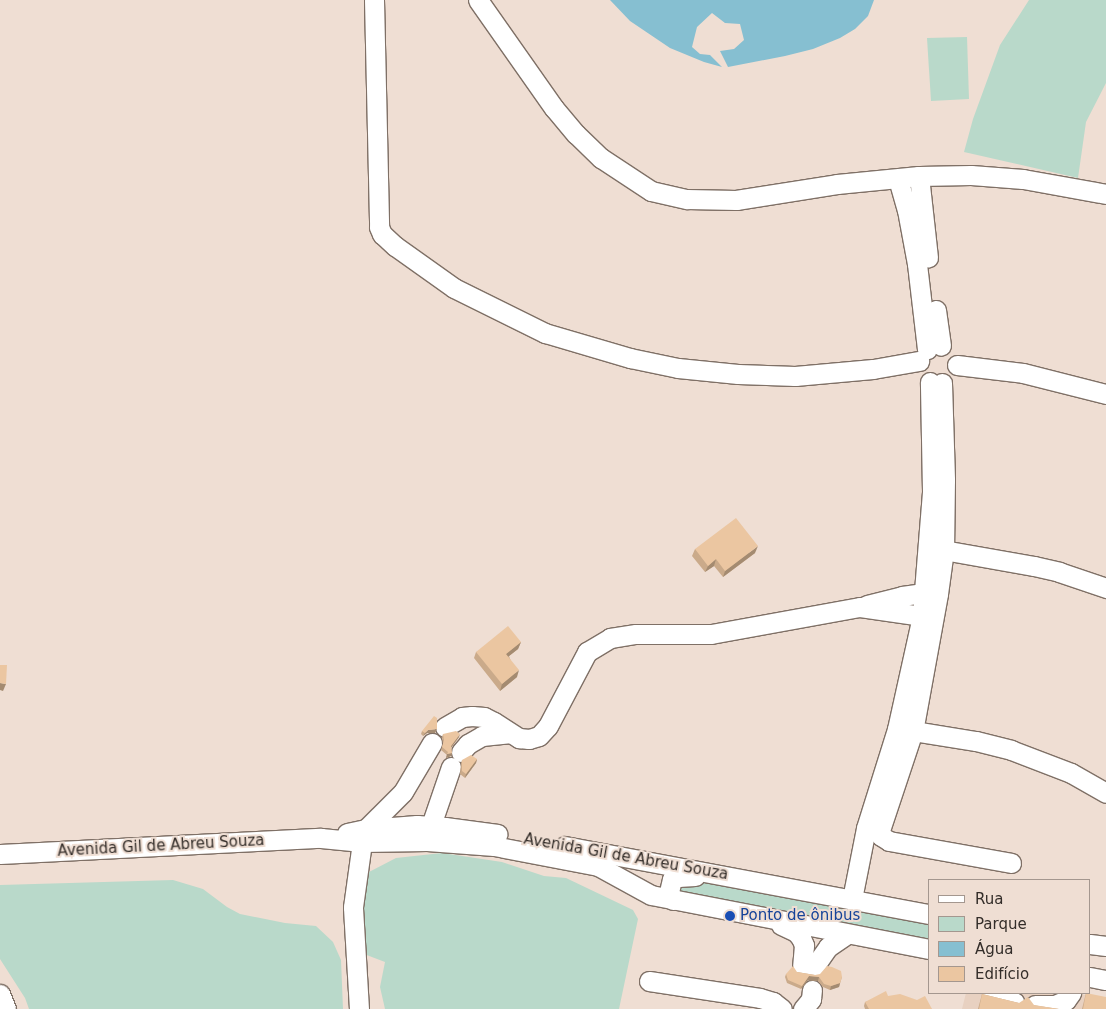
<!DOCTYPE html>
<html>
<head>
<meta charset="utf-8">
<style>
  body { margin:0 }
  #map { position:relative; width:1106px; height:1009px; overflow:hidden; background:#efded3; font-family:"DejaVu Sans",sans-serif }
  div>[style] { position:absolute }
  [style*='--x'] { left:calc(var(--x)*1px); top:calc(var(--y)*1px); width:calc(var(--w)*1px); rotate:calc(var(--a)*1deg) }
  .built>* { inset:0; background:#e8d1c1 }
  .green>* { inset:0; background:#b9d9ca }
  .water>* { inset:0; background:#86bfd1 }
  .roads { filter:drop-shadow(1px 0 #7f7066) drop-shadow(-1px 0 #7f7066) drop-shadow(0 1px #7f7066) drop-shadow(0 -1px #7f7066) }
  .minor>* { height:19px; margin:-9.5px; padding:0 9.5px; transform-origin:9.5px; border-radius:9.5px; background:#fff }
  .wall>* { inset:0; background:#caaa8a }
  .shaded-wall>* { inset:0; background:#a48b71 }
  .building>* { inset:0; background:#ebc6a1 }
  .dots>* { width:14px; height:14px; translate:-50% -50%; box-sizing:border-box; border:2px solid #efded3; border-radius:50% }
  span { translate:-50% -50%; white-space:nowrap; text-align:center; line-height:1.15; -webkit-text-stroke:4px #efded3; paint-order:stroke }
  .street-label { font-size:15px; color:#332d29 }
  .transit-label { font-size:15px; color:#164399 }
  .left { translate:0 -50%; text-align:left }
  .legend { position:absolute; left:928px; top:879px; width:162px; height:115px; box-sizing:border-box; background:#efded3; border:1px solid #a4978f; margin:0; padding:6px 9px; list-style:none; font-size:15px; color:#332d29 }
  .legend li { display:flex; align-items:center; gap:10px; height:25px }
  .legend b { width:25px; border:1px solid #a4978f }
</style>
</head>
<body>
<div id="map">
  <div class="built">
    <i style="clip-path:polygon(966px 993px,1074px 993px,1106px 999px,1106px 1009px,962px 1009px)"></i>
  </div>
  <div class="green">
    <i style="clip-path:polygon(1029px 0,1106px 0,1106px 83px,1086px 122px,1078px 178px,964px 152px,973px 119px,1000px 45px)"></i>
    <i style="clip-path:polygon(967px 37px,969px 99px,931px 101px,927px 38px)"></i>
    <i style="clip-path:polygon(442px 853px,502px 862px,544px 876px,566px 878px,633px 910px,638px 919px,619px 1009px,385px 1009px,380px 987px,385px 962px,364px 954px,362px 893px,369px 872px,396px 858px)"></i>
    <i style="clip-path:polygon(173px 880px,203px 889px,227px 907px,240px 914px,285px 923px,316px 926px,333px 942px,341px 960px,343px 1009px,29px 1009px,25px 998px,0 959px,0 885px)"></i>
    <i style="clip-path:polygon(700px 882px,930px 925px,930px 940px,680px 893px,680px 885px)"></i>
  </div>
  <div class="water">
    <i style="clip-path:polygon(610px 0,874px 0,868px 16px,855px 29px,840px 38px,813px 49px,785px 56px,728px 67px,720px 51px,734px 49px,744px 40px,740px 24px,725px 23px,712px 13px,697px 27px,692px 47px,700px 54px,710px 55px,722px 67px,704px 62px,670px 48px,630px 21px)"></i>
  </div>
  <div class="roads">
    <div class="minor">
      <i style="--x:374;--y:0;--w:227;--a:88.7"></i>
      <i style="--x:379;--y:227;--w:8;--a:67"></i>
      <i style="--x:382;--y:234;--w:18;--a:43"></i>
      <i style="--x:395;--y:246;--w:72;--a:35.4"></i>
      <i style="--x:454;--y:288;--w:102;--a:26.3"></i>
      <i style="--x:545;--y:333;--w:89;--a:16.4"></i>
      <i style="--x:630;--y:358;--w:49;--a:11.8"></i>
      <i style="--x:678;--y:368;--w:60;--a:5.7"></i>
      <i style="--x:738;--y:374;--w:57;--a:2"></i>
      <i style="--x:795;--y:376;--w:78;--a:-5.1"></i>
      <i style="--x:873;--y:369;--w:47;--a:-9.9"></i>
      <i style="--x:478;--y:0;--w:132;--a:54.9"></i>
      <i style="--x:554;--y:108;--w:34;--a:50"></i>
      <i style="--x:576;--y:134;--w:35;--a:44"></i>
      <i style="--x:601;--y:158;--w:60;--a:33.4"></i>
      <i style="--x:651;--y:191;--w:37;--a:13"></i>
      <i style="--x:687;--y:199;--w:49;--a:1.2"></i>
      <i style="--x:736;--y:200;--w:102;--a:-9"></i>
      <i style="--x:837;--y:184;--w:82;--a:-5.6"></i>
      <i style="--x:919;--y:176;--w:52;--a:-1.1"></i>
      <i style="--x:971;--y:175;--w:52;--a:4.4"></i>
      <i style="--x:1023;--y:179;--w:84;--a:10.2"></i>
      <i style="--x:919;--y:176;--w:82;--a:83.7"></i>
      <i style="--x:898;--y:179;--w:32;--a:74"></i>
      <i style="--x:907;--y:210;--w:55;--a:79.5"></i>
      <i style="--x:917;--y:264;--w:86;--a:83.3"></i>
      <i style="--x:936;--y:310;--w:36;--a:82"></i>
      <i style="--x:957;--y:365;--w:66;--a:6.9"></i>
      <i style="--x:1023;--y:373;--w:86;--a:14.2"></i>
      <i style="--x:942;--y:383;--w:97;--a:88.2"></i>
      <i style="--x:945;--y:480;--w:70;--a:90.8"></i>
      <i style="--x:944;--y:550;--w:44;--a:97.8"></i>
      <i style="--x:938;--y:594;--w:139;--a:100.3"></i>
      <i style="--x:913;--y:731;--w:104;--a:108.4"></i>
      <i style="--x:880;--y:830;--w:6;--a:81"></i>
      <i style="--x:881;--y:836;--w:9;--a:32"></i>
      <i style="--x:889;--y:841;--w:124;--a:10.2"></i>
      <i style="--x:932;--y:548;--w:104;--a:10"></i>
      <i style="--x:1034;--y:566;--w:26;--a:13"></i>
      <i style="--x:1059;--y:572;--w:50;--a:18.8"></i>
      <i style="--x:867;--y:605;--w:36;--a:-14"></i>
      <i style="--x:902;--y:596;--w:22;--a:-8"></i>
      <i style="--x:445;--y:727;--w:20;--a:-30"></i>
      <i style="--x:462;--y:717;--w:10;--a:-6"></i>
      <i style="--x:472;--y:716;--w:12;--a:5"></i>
      <i style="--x:484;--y:717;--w:11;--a:27"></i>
      <i style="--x:494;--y:722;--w:30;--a:33"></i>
      <i style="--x:519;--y:738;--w:10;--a:6"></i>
      <i style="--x:529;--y:739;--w:10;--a:-17"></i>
      <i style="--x:539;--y:736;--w:13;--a:-48"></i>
      <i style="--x:548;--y:726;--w:84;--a:-62.2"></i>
      <i style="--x:587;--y:652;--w:27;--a:-31"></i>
      <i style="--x:610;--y:638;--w:26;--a:-9"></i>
      <i style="--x:636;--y:634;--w:75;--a:0"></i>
      <i style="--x:711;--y:634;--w:151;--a:-10.3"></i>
      <i style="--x:860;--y:607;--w:63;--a:8.3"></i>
      <i style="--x:901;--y:729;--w:76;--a:9.1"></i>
      <i style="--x:976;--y:741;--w:36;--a:14"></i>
      <i style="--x:1011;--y:750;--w:64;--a:21"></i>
      <i style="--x:1071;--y:773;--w:40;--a:29.7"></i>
      <i style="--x:461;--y:752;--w:11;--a:-49"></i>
      <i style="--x:468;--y:744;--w:16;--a:-30"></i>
      <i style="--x:482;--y:736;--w:27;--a:-6"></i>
      <i style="--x:347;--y:833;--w:19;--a:-12"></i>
      <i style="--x:366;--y:829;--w:51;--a:-4.5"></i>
      <i style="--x:417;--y:825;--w:28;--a:4"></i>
      <i style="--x:445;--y:827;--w:53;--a:7.5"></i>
      <i style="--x:427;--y:837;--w:74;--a:-71.1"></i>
      <i style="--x:565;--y:846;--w:371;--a:10.6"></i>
      <i style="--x:0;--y:854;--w:321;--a:-2.9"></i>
      <i style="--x:321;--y:838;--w:41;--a:5.6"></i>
      <i style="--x:362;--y:842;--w:65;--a:-0.9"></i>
      <i style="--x:427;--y:841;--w:67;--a:4.3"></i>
      <i style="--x:494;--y:846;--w:106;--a:10.9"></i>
      <i style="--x:598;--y:866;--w:60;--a:28.7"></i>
      <i style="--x:651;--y:895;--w:284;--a:11"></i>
      <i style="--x:852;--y:899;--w:72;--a:-78.8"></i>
      <i style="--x:866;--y:828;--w:104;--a:-72.6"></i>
      <i style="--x:897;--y:729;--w:116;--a:-77.5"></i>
      <i style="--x:922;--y:616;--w:125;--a:-85.4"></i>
      <i style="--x:932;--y:491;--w:109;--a:-91.1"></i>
      <i style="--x:673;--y:900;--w:9;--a:-117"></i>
      <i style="--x:669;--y:892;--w:13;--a:-77"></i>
      <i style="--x:672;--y:879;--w:6;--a:-18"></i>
      <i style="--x:678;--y:877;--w:17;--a:-3"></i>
      <i style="--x:781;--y:925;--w:17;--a:25"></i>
      <i style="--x:796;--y:932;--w:8;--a:50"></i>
      <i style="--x:801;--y:938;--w:8;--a:67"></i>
      <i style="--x:804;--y:945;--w:21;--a:95"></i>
      <i style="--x:1090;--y:944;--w:16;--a:7"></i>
      <i style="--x:814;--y:967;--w:24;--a:-55"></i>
      <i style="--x:828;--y:947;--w:23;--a:-34"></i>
      <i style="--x:1090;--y:977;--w:16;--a:11"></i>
      <i style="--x:649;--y:981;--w:112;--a:8.7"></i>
      <i style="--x:760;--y:998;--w:14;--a:17"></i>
      <i style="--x:773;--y:1002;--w:11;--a:38"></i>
      <i style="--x:992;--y:993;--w:24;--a:22"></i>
      <i style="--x:0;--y:994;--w:16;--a:68"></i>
      <i style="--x:1035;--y:1005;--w:20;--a:0"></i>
      <i style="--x:1055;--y:1005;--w:12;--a:-24"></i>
      <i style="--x:1066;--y:1000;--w:9;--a:-54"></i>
      <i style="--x:359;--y:1009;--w:102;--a:-93.4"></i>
      <i style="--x:353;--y:907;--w:66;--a:-82.1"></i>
      <i style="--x:362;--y:842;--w:14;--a:-73"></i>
      <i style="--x:366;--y:829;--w:52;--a:-45"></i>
      <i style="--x:403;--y:792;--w:57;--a:-59.4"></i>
      <i style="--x:803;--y:1009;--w:13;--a:-51"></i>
      <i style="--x:811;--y:999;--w:9;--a:-84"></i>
    </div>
  </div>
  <div class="wall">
    <i style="clip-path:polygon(695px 549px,755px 553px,723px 577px,714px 566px,705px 572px,692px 556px)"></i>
    <i style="clip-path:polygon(521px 642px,518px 649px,509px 656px,517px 677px,500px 691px,474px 658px,476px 652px)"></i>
    <i style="clip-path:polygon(422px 731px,435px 733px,427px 733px,423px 736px,421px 734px)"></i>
    <i style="clip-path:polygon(443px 734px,459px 737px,451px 748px,452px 753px,451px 756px,446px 758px,447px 755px,441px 750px,443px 744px,442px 737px)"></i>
    <i style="clip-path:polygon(477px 759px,476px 763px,465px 778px,460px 774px,461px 763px,462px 760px)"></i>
    <i style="clip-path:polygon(797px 972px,815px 975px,842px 977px,839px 987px,830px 990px,823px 987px,818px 981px,808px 980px,801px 989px,787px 983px,785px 977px,786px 974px)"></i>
    <i style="clip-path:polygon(1086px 993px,1106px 1009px,1082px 1009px)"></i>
    <i style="clip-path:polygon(982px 994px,1019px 1003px,1059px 1009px,978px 1009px)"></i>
    <i style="clip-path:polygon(888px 996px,932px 1009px,865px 1009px,864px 1006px,865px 1002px)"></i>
  </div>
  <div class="shaded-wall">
    <i style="clip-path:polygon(758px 546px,755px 553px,723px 577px,725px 571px)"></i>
    <i style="clip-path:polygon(716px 559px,714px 566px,705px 572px,708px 566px)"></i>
    <i style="clip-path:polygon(521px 642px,518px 649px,504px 660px,506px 654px)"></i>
    <i style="clip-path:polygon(519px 670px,517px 677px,500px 691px,502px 684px)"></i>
    <i style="clip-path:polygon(0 683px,6px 684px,3px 691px,0 690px)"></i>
    <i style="clip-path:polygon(437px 729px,435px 733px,427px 733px,423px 736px,425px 733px,428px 730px)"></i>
    <i style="clip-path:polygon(460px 734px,459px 737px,450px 749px,451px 746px)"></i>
    <i style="clip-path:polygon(452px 753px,451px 756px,446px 758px,447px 754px)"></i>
    <i style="clip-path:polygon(477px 759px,476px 763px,465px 778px,466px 774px)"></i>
    <i style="clip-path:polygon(809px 976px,819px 977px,818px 981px,808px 980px,801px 989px,802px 986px)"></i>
    <i style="clip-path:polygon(840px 983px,839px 987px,830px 990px,831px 986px)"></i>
  </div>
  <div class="building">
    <i style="clip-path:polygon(736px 518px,758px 546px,725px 571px,716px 559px,708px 566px,695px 549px)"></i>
    <i style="clip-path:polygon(508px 626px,521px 642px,506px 654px,519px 670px,502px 684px,476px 652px)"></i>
    <i style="clip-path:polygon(0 665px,7px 665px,6px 684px,0 683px)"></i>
    <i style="clip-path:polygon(434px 716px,437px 718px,437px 729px,428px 730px,425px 733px,422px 731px)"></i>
    <i style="clip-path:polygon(456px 731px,460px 734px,451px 746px,452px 753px,447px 754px,448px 752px,442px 747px,444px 740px,443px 734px)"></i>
    <i style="clip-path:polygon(471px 755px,477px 759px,466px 774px,462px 771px,462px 760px)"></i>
    <i style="clip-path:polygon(793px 966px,797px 972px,815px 975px,820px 974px,827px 966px,832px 967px,841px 971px,842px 977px,840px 983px,831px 986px,824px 984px,819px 977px,809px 976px,802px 986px,788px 980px,786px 974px)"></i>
    <i style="clip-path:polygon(886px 991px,888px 996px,900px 994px,917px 1000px,925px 996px,932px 1009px,869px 1009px,865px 1002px)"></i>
    <i style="clip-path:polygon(1086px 993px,1106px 997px,1106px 1009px,1083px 1009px)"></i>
    <i style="clip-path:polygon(982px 994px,1019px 1003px,1028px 997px,1034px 1005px,1059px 1009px,979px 1009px)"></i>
  </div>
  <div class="dots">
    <i style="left:730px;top:916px;background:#1a4fb4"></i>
  </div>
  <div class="street-label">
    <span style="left:161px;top:846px;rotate:-3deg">Avenida Gil de Abreu Souza</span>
    <span style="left:626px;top:857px;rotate:10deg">Avenida Gil de Abreu Souza</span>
  </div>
  <div class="transit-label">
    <span class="left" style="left:740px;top:916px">Ponto de ônibus</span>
  </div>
  <ul class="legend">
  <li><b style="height:6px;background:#fff"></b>Rua</li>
  <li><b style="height:14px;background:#b9d9ca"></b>Parque</li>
  <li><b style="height:14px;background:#86bfd1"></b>Água</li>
  <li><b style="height:14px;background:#ebc6a1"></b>Edifício</li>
  </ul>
</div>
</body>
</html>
